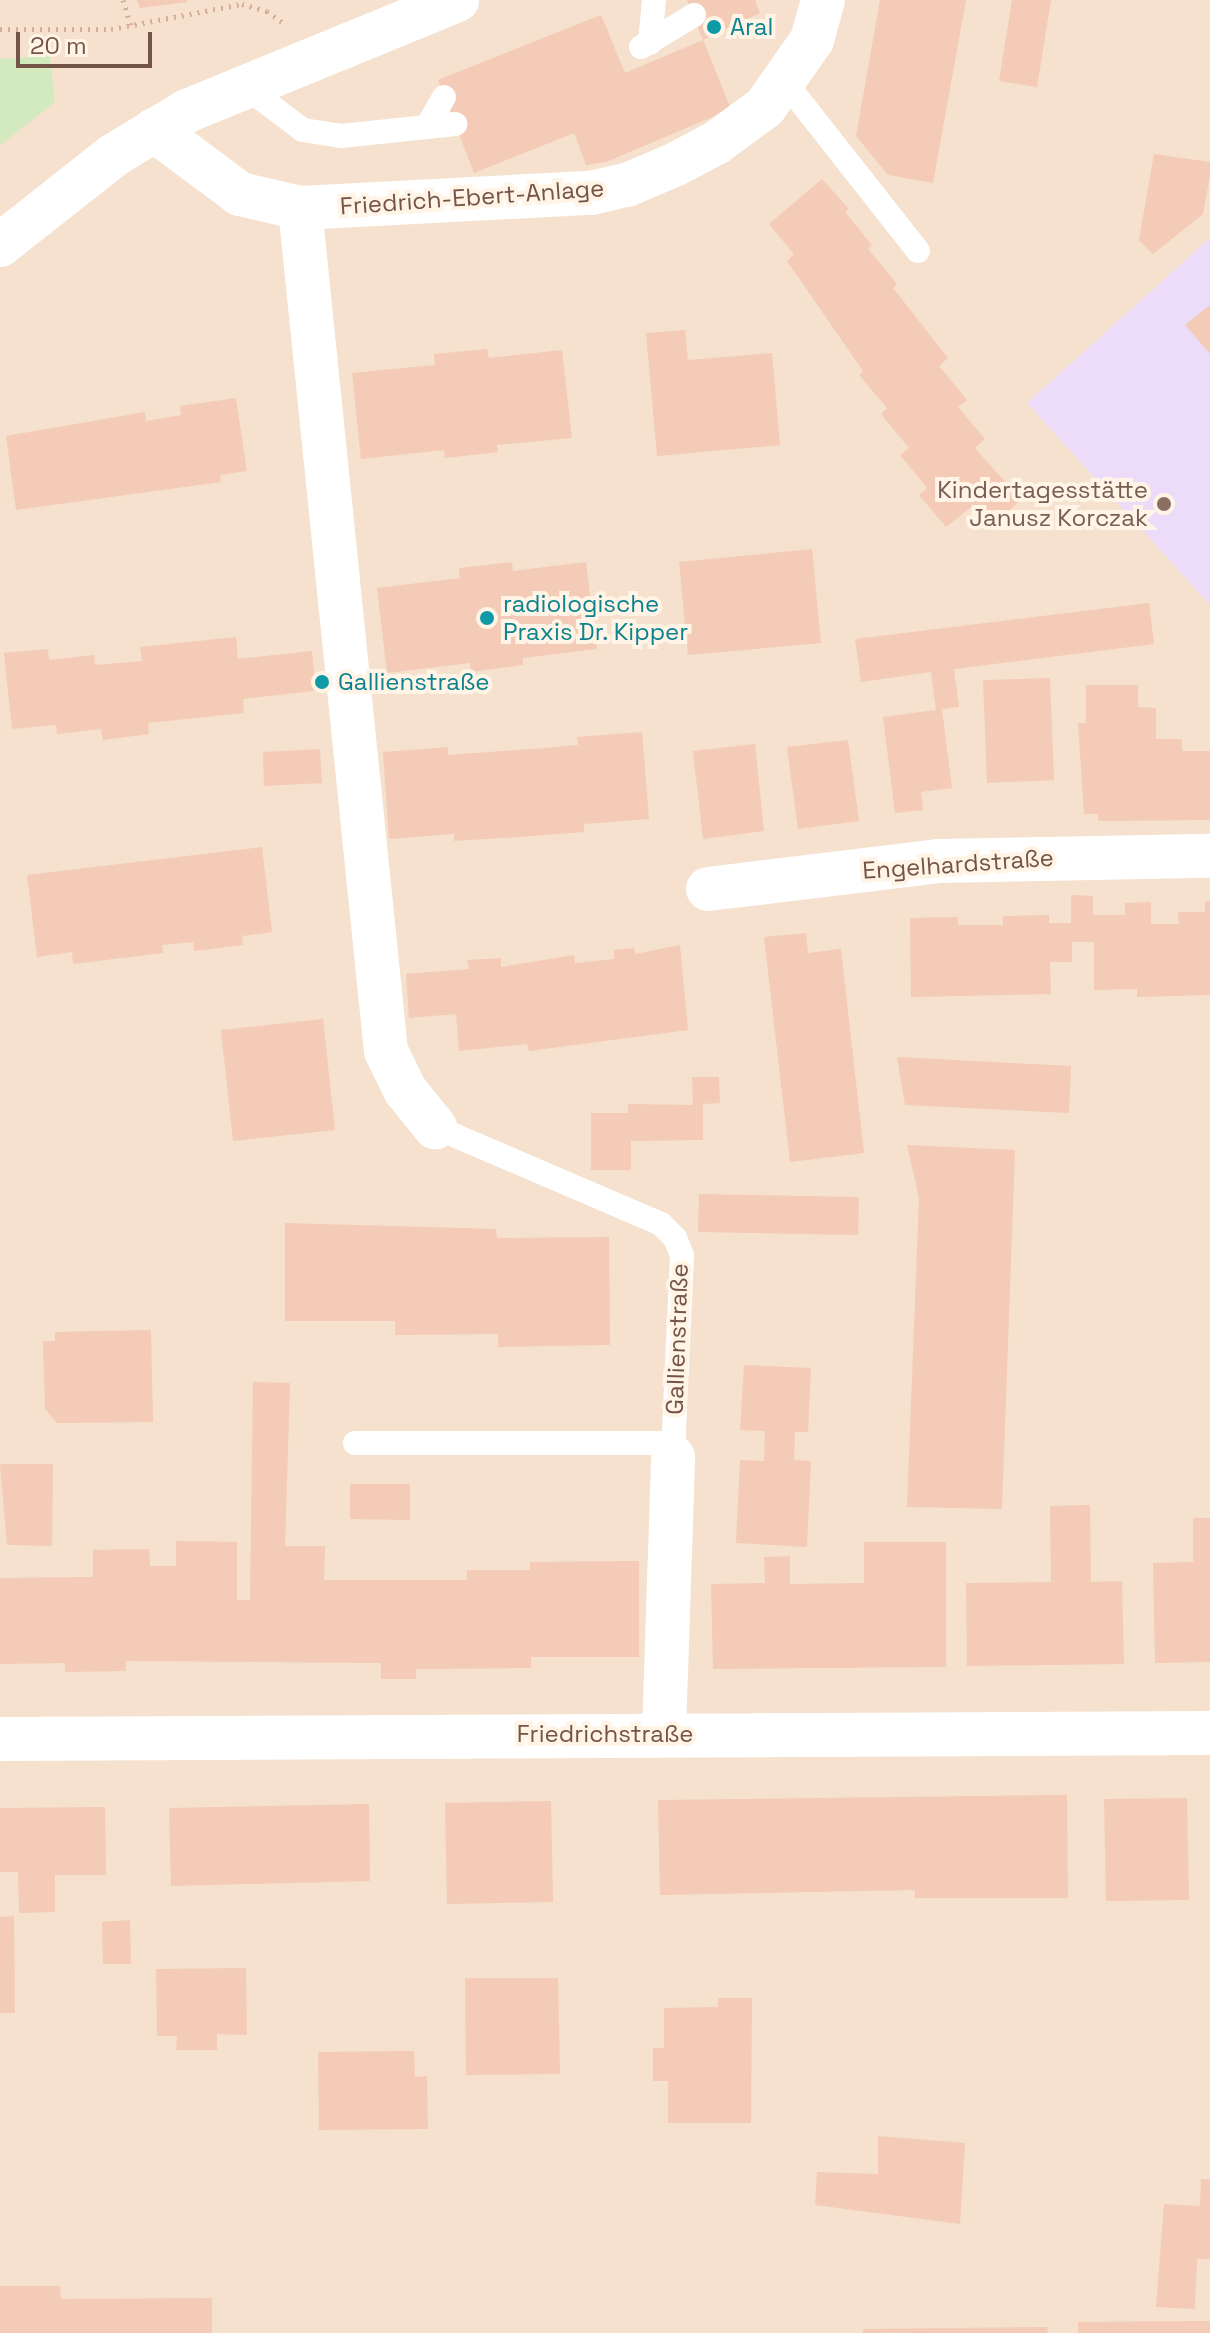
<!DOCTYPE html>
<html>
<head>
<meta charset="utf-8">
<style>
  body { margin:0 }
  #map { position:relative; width:1210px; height:2333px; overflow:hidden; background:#fdf0df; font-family:"Space Grotesk",sans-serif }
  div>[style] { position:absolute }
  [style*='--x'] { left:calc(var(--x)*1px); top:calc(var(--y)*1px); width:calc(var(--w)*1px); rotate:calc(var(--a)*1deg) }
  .residential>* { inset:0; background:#f5e1cd }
  .education>* { inset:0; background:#eddcf9 }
  .green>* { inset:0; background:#d2eabe }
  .building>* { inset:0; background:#f3cbb6 }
  .path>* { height:5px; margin-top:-2.5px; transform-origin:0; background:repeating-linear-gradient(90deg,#d7ae99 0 2px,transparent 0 8px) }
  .service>* { height:24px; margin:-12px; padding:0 12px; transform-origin:12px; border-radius:12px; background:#fff }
  .minor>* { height:44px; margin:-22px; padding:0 22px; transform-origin:22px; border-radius:22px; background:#fff }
  .secondary>* { height:44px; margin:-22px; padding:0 22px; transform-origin:22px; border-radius:22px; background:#fff }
  .dots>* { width:22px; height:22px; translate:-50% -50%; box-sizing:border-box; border:4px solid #fff4e6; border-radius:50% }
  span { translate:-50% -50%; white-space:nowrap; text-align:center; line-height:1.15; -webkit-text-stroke:8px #fff4e6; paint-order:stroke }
  .culture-label { font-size:24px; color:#0d838f }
  .left { translate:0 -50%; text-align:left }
  .street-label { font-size:24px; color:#745446 }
  .education-label { font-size:24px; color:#785e54 }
  .right { translate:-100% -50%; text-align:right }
  .scale { position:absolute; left:16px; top:32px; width:136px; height:36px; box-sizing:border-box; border:4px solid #745446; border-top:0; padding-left:10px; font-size:24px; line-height:28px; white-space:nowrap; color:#745446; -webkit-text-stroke:6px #fff4e6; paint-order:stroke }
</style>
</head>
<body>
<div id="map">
  <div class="residential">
    <i style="clip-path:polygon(0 0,1210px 0,1210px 2333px,0 2333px)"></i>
  </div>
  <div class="education">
    <i style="clip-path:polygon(1210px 238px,1210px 605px,1027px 403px)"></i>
  </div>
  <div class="green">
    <i style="clip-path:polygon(50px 56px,55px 102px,0 145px,0 59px)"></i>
  </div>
  <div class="building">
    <i style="clip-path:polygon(137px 0,187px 0,187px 2px,140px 8px)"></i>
    <i style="clip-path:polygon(687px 0,755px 0,760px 13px,703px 40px)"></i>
    <i style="clip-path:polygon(880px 0,966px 0,933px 183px,888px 175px,856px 136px)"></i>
    <i style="clip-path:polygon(1012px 0,1051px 0,1037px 87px,999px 81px)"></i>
    <i style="clip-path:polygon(601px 15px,625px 73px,703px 40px,731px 109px,606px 162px,586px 165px,574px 133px,474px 173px,438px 80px)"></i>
    <i style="clip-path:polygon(1154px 154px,1210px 162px,1210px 176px,1203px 214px,1153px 254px,1139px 240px)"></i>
    <i style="clip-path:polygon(822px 179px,849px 209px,845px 212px,872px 245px,868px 249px,897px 284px,893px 288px,948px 358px,939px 366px,967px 400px,958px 407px,985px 439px,975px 448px,1021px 500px,990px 528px,971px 507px,946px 527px,919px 495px,927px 488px,900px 455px,909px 448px,881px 414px,887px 408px,859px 375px,863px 371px,787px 261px,794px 254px,769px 224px)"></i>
    <i style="clip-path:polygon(1210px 305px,1210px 354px,1185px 325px)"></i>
    <i style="clip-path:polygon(685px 330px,688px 360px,772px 353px,780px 445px,657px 456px,646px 333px)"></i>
    <i style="clip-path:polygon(487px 349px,489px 358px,562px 350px,572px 438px,497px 445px,498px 452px,445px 458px,444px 450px,361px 459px,352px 373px,435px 365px,434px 354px)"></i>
    <i style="clip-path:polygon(236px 398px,247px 471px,220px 475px,221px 482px,16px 510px,6px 436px,145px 412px,146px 421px,181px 415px,180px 406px)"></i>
    <i style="clip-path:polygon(812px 549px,821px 643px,688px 655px,679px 562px)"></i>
    <i style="clip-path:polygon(512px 562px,513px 571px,586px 562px,597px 649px,523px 658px,523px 665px,471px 672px,470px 663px,387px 673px,377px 588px,460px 578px,459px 568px)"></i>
    <i style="clip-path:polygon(1149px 603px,1154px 644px,954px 669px,959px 707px,942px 709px,952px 788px,921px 792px,923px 810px,895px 813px,883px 717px,936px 710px,931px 672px,861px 682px,855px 639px)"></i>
    <i style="clip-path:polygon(236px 637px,238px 659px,312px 651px,314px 674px,329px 672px,330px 689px,243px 699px,244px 713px,148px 723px,149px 734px,103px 740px,101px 729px,57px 734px,56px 725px,12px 729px,4px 653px,48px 649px,49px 660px,94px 655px,95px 665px,142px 661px,140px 647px)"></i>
    <i style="clip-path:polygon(1050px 678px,1054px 780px,987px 783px,983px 680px)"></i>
    <i style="clip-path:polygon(1086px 685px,1138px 685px,1138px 707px,1156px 708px,1156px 739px,1182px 739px,1182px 751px,1210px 751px,1210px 820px,1098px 821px,1098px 814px,1084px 814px,1078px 723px,1086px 723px)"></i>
    <i style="clip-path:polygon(642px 732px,649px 819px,584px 824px,584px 832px,519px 837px,454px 841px,454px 834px,389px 839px,383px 752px,448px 747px,448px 755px,545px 748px,578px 745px,577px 737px)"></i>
    <i style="clip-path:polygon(848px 740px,859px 821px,798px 829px,787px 747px)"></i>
    <i style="clip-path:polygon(755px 744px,764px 831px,703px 839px,693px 751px)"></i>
    <i style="clip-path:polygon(320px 749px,322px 783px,264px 786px,263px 752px)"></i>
    <i style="clip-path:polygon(262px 847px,272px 932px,242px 936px,243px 945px,194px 951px,193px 942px,162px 945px,163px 953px,73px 964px,72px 952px,37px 957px,27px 875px)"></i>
    <i style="clip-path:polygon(1071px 895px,1093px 896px,1093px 915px,1125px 915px,1125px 903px,1151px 902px,1151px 924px,1179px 924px,1178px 912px,1205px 912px,1205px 901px,1210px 901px,1210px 995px,1137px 997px,1137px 989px,1094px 990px,1094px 942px,1072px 942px,1072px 962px,1050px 962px,1051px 994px,911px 997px,910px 918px,958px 917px,958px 925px,1003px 925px,1003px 916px,1049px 915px,1049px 923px,1071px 923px)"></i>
    <i style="clip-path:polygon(806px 933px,808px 953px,841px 949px,864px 1153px,790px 1162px,764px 937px)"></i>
    <i style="clip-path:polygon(680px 945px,688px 1030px,529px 1051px,527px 1044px,459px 1051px,456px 1014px,409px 1018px,406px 974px,469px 969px,467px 960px,501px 958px,501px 967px,574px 955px,575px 963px,614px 959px,614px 950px,634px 948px,635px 954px)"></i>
    <i style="clip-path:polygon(323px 1019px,335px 1130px,233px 1141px,221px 1030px)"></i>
    <i style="clip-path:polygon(897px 1057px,1071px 1066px,1069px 1113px,905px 1105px)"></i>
    <i style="clip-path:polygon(692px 1077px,719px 1077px,720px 1103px,703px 1104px,703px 1140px,631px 1141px,631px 1170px,591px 1170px,591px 1113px,628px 1113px,628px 1104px,693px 1105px)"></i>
    <i style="clip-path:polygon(907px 1145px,1015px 1150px,1002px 1509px,907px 1507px,919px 1198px)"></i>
    <i style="clip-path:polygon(699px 1194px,859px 1197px,858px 1235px,698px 1232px)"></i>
    <i style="clip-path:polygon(285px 1223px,496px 1229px,497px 1238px,609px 1237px,610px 1345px,498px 1347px,498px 1334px,395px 1335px,395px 1321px,285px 1321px)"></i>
    <i style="clip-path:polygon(151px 1330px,153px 1422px,57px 1423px,45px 1409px,43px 1341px,55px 1341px,55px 1332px)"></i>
    <i style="clip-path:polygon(744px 1365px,811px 1368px,808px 1432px,795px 1432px,794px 1460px,811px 1461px,807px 1547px,736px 1543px,740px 1460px,764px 1461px,765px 1431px,740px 1430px)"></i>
    <i style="clip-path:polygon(253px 1382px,290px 1383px,285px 1546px,325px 1546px,324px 1580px,467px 1580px,467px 1570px,530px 1570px,530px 1562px,639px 1561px,639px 1657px,531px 1657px,531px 1668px,416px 1669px,416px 1679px,381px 1679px,381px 1663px,126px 1661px,126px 1671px,65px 1672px,65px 1663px,0 1664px,0 1578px,93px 1577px,93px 1550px,149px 1549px,150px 1566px,176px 1566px,176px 1541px,237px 1542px,237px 1600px,250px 1600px)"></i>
    <i style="clip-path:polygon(0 1464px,53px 1464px,52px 1546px,7px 1545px)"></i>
    <i style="clip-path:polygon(350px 1484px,410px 1484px,410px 1520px,350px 1519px)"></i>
    <i style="clip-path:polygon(1090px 1505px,1091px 1582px,1122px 1581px,1124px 1664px,967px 1666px,966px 1583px,1051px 1582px,1050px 1506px)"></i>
    <i style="clip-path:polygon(1193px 1518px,1210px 1518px,1210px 1662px,1155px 1663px,1153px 1563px,1193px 1562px)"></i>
    <i style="clip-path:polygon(864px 1542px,946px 1542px,946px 1667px,713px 1669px,711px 1584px,765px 1583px,764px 1557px,790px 1556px,790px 1584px,864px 1583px)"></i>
    <i style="clip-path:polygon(1067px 1795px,1068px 1898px,915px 1898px,915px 1890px,660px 1895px,658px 1800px)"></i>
    <i style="clip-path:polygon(1187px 1798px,1189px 1900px,1106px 1901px,1104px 1799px)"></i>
    <i style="clip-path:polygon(551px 1801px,553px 1902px,447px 1904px,445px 1803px)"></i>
    <i style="clip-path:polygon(369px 1804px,370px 1881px,171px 1886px,169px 1808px)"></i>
    <i style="clip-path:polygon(105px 1807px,106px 1875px,55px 1875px,55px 1912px,19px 1913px,18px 1872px,0 1872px,0 1808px)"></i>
    <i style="clip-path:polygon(14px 1916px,15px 2013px,0 2013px,0 1917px)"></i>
    <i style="clip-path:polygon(130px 1920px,131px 1964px,103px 1964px,102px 1922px)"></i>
    <i style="clip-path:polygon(246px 1968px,247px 2035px,217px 2034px,217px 2050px,176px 2050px,177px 2036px,157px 2036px,156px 1969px)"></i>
    <i style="clip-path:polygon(465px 1978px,558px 1978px,560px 2074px,466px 2075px)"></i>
    <i style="clip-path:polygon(718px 1998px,752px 1998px,751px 2123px,668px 2123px,668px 2081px,653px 2081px,653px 2048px,664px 2048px,664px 2008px,718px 2007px)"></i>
    <i style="clip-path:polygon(414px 2051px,415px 2077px,427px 2076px,428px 2129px,319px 2130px,318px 2052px)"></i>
    <i style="clip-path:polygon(878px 2136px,965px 2143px,960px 2224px,815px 2205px,817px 2172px,878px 2174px)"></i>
    <i style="clip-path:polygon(1201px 2179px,1210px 2179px,1210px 2259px,1197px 2259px,1195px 2309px,1156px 2307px,1164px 2204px,1200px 2206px)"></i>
    <i style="clip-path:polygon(0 2286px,60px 2286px,61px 2299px,212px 2298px,212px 2333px,0 2333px)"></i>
    <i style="clip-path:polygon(1210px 2321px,1210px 2333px,1078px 2333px,1078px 2322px)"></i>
    <i style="clip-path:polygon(1047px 2327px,1048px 2333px,863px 2333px,863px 2329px)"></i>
  </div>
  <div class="path">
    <i style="--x:123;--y:0;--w:28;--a:73"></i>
    <i style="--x:0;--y:29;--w:111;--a:0"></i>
    <i style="--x:111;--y:29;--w:133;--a:-10.8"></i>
    <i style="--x:242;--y:4;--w:26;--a:16"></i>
    <i style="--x:267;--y:11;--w:19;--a:36"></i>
  </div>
  <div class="service">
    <i style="--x:650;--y:43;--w:43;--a:-84.7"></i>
    <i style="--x:641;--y:47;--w:62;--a:-31.1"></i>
    <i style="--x:785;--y:82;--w:215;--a:51.8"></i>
    <i style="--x:243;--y:85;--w:75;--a:36.9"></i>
    <i style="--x:303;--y:130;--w:38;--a:9"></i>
    <i style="--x:341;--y:136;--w:115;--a:-6"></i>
    <i style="--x:429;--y:123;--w:30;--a:-60"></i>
    <i style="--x:435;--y:1127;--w:246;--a:23.2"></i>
    <i style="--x:661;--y:1224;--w:20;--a:45"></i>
    <i style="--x:675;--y:1238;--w:18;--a:68"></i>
    <i style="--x:682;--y:1255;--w:202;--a:92.6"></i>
    <i style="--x:355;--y:1443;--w:320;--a:0"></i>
  </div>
  <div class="minor">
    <i style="--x:154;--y:130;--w:107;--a:36.7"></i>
    <i style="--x:240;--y:194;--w:62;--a:13.1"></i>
    <i style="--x:300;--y:208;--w:291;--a:-3"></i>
    <i style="--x:591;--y:193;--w:37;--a:-13"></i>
    <i style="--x:627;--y:185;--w:53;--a:-23.2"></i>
    <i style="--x:676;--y:164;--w:45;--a:-27.7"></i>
    <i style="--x:716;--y:143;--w:61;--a:-36.3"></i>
    <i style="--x:765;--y:107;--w:82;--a:-55"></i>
    <i style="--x:812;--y:40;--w:41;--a:-74.6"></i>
    <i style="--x:300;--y:208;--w:847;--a:84.18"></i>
    <i style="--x:386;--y:1051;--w:43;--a:64"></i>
    <i style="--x:405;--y:1090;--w:48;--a:51"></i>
    <i style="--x:708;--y:889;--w:232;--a:-6.9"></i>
    <i style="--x:938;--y:861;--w:272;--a:-1.1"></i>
    <i style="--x:664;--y:1733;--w:276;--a:-88.1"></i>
    <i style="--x:0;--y:1739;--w:1210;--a:-0.28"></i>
  </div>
  <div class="secondary">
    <i style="--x:0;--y:245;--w:145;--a:-38.3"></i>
    <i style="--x:114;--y:155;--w:85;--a:-31.1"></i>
    <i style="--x:187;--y:111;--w:292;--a:-22.3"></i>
  </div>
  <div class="dots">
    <i style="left:714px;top:27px;background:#0f9aa8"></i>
    <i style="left:1164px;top:504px;background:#8d6e63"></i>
    <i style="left:487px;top:618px;background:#0f9aa8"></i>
    <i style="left:322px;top:682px;background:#0f9aa8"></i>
  </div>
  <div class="culture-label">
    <span class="left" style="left:730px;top:27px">Aral</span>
    <span class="left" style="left:503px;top:618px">radiologische<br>Praxis Dr. Kipper</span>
    <span class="left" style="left:338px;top:682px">Gallienstraße</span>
  </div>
  <div class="street-label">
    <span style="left:472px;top:197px;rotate:-4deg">Friedrich-Ebert-Anlage</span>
    <span style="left:958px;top:864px;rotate:-4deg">Engelhardstraße</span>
    <span style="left:677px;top:1339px;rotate:-88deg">Gallienstraße</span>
    <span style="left:605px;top:1734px">Friedrichstraße</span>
  </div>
  <div class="education-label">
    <span class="right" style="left:1148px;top:504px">Kindertagesstätte<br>Janusz Korczak</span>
  </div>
  <div class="scale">20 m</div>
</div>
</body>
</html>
